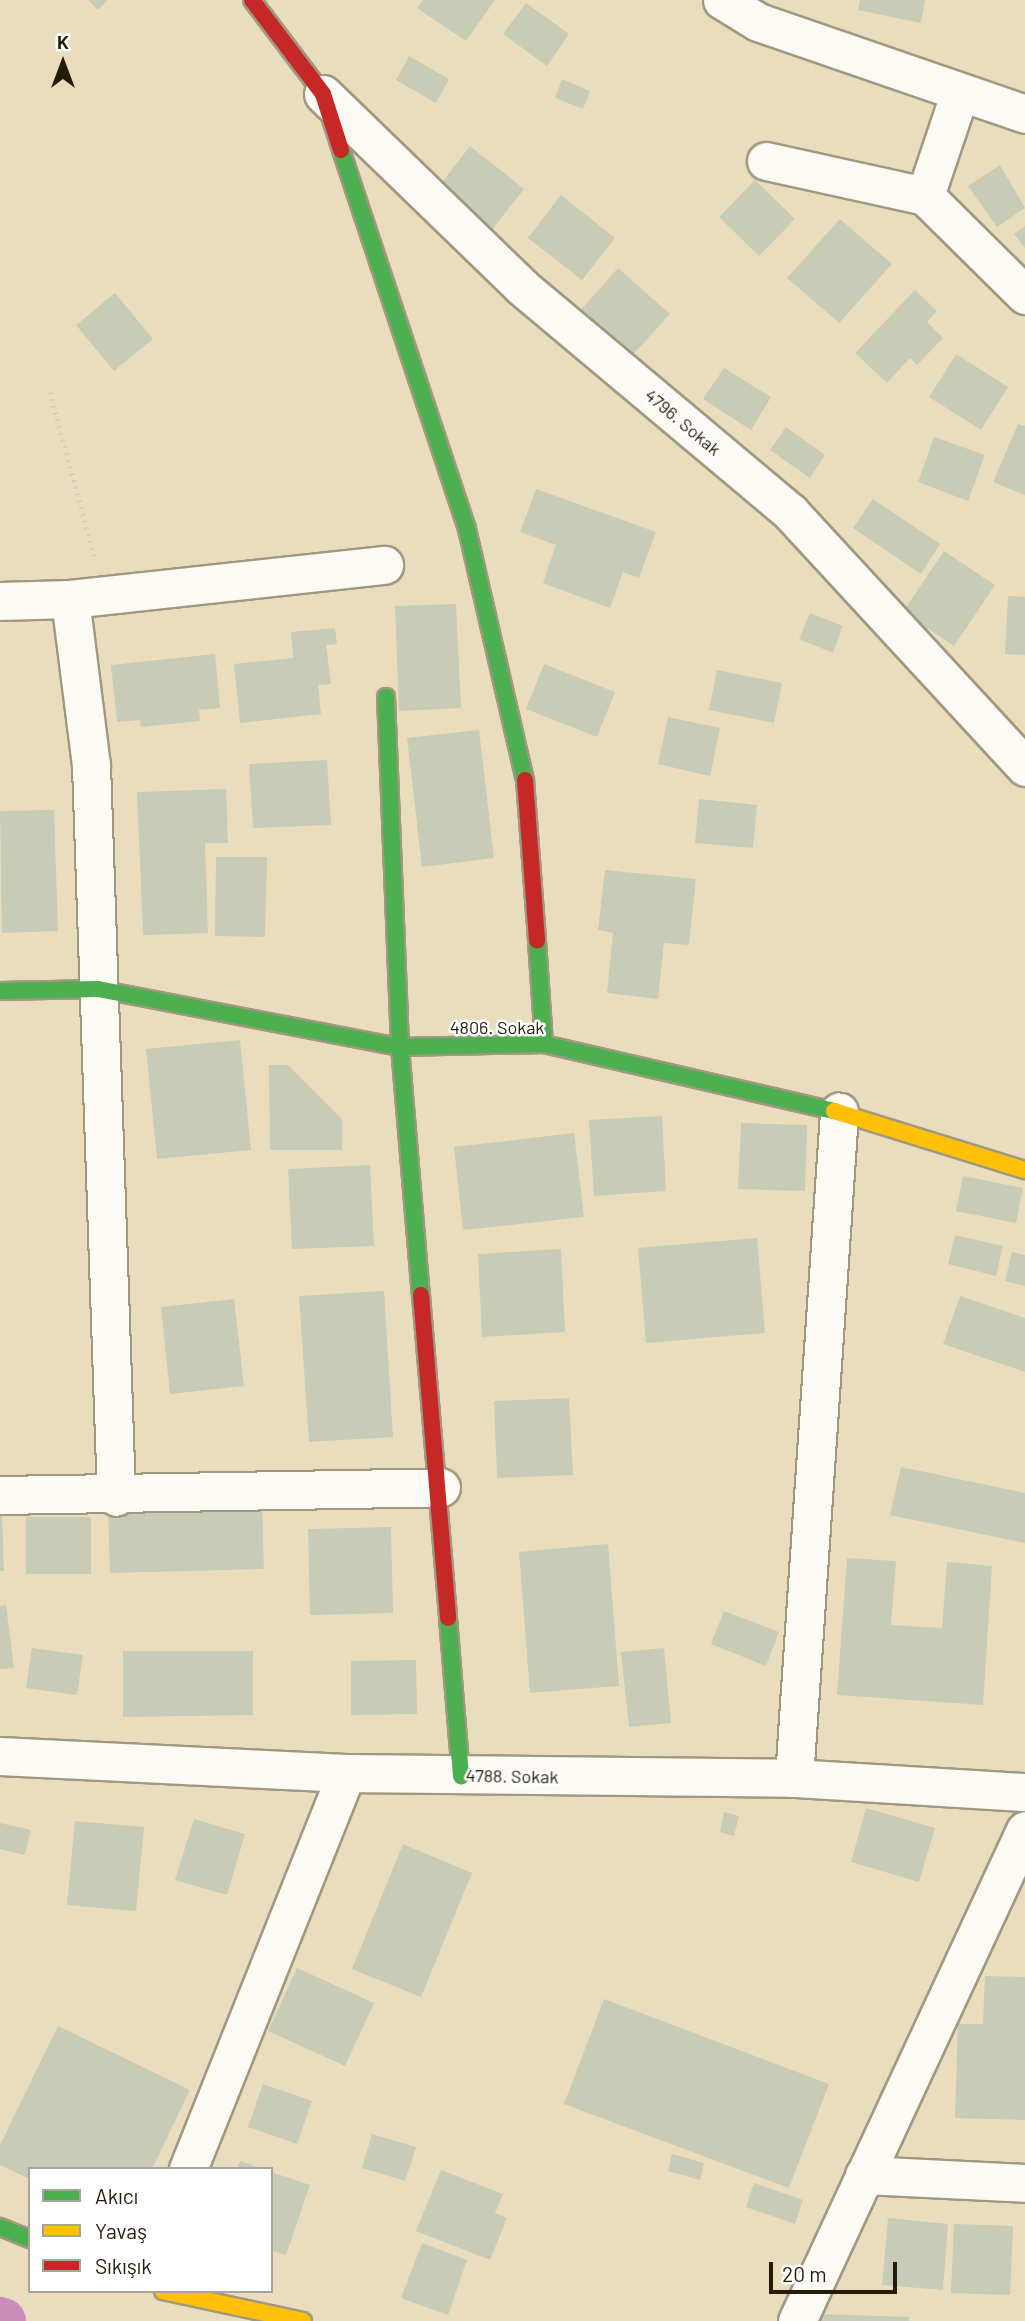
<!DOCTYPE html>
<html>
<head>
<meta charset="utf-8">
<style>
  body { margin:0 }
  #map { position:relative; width:1025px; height:2321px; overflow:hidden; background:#e9ddbe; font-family:Barlow,sans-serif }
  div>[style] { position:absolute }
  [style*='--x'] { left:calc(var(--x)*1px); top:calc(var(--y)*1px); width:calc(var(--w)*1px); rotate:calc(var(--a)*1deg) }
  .canal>* { height:46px; margin:-23px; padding:0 23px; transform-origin:23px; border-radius:23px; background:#cb8cba }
  .building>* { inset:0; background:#c8ccb6 }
  .path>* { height:4.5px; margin-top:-2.25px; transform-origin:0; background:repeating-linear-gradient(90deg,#d3cfc5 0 2px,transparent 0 7px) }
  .roads { filter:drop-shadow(2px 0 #a19880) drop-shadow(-2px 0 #a19880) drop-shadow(0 2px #a19880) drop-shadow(0 -2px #a19880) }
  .street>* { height:37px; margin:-18.5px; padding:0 18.5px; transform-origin:18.5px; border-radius:18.5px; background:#fcfaf5 }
  .fast>* { height:16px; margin:-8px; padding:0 8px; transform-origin:8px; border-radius:8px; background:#4caf50 }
  .slow>* { height:16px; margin:-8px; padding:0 8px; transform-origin:8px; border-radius:8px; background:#ffc107 }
  .jam>* { height:16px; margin:-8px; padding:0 8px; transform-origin:8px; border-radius:8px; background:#c62828 }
  span { translate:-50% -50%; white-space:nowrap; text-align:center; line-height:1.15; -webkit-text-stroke:5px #fff; paint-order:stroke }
  .street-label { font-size:18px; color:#241c06 }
  .legend { position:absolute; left:28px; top:2167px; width:245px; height:126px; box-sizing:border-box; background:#fff; border:2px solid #a7a49b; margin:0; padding:9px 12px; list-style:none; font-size:21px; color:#241c06 }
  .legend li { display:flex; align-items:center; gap:14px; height:35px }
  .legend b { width:35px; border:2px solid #a7a49b }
  .north { position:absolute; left:28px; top:28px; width:70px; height:70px; -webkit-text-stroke:5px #fff; paint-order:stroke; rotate:0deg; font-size:19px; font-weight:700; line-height:28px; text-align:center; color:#241c06 }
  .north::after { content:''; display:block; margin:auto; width:24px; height:32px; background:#241c06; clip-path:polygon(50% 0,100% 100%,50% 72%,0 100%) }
  .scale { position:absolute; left:769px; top:2262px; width:128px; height:32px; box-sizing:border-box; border:4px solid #241c06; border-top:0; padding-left:9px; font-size:21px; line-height:24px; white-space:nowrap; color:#241c06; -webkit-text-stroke:5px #fff; paint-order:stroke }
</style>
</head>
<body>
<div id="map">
  <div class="canal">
    <i style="--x:0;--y:2320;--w:3;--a:18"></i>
  </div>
  <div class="building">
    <i style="clip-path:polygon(88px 0,107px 0,98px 10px)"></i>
    <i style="clip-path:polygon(423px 0,495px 0,466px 41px,417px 8px)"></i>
    <i style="clip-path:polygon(860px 0,925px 0,921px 23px,858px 10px)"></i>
    <i style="clip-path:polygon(526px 3px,569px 34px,547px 66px,503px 34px)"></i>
    <i style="clip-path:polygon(409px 56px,449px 79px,436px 103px,396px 80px)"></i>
    <i style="clip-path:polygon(562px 79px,590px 91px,583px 109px,555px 98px)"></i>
    <i style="clip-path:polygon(470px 146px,524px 189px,491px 231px,437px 189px)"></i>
    <i style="clip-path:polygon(1000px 165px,1025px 208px,997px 227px,968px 186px)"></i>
    <i style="clip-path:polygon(755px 180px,795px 219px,759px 256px,719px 217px)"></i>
    <i style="clip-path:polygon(561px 195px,615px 238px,582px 280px,528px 238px)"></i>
    <i style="clip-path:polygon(840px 219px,892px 264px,839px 323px,787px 278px)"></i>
    <i style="clip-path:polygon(1025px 226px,1025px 248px,1014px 234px)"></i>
    <i style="clip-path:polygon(618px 268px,670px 314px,630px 358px,579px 312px)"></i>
    <i style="clip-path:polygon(915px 290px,937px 311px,927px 322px,943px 338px,917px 365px,910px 358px,887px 383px,855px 353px)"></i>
    <i style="clip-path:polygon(115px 293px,153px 339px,114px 371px,76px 325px)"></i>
    <i style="clip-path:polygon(956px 354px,1008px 387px,981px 430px,929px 397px)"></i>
    <i style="clip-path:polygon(724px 368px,771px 397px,751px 430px,703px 399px)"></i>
    <i style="clip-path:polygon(1018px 424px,1025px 426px,1025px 495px,993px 482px)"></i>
    <i style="clip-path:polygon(786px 427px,825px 455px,810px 478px,770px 450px)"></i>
    <i style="clip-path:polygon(934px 437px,985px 455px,968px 501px,918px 482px)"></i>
    <i style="clip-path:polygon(536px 489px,656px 532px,639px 578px,623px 572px,610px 608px,543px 583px,556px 545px,520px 532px)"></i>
    <i style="clip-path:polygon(873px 499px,940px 544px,921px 574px,853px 528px)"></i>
    <i style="clip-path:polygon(944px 551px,995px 585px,954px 646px,903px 612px)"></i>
    <i style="clip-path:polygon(1008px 596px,1025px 597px,1025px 655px,1005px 654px)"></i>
    <i style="clip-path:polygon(456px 604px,461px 708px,399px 711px,395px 606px)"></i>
    <i style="clip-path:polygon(810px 613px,843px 626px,833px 653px,799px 639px)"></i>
    <i style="clip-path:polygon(335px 628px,337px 644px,326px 645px,331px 684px,318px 685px,321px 714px,240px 723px,234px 664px,293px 658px,291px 632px)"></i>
    <i style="clip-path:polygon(215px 654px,220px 708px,199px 710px,200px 721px,141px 727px,140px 720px,117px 722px,111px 665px)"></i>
    <i style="clip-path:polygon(544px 664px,615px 692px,597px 737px,526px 709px)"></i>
    <i style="clip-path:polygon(717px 670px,782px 683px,774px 723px,709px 710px)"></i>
    <i style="clip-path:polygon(668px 717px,720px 728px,710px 776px,658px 764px)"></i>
    <i style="clip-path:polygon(479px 730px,494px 858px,422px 867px,407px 738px)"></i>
    <i style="clip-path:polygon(327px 760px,331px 825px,253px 828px,249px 764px)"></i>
    <i style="clip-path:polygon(226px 789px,228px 843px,205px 843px,208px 933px,143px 935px,137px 792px)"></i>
    <i style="clip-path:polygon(699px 799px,757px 805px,753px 848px,695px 843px)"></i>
    <i style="clip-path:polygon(54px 810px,58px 931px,2px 933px,0 811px)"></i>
    <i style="clip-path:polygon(216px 857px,267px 857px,265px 937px,215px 936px)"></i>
    <i style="clip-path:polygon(605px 870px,696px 879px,689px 945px,664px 943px,658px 999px,607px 993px,613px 933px,598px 930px)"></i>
    <i style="clip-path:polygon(240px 1040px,251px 1150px,157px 1159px,146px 1049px)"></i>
    <i style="clip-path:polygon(269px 1065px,288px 1065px,342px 1119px,342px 1150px,270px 1150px)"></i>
    <i style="clip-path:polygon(662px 1116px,666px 1191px,594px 1196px,589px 1120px)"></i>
    <i style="clip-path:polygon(741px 1123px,807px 1125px,805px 1191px,738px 1189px)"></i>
    <i style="clip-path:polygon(574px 1133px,584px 1217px,463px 1230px,454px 1147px)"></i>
    <i style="clip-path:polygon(370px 1165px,374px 1246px,292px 1249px,288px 1169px)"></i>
    <i style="clip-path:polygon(963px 1176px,1023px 1188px,1016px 1223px,956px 1211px)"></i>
    <i style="clip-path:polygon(955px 1235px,1003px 1246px,996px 1276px,948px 1264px)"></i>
    <i style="clip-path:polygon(757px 1238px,765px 1333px,646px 1343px,638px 1248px)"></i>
    <i style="clip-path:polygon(561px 1249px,565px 1332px,482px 1337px,478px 1254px)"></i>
    <i style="clip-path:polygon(1012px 1252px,1025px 1255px,1025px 1286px,1005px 1281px)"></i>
    <i style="clip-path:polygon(384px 1291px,393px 1437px,309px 1442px,299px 1296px)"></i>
    <i style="clip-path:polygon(960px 1296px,1025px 1318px,1025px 1372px,943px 1344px)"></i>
    <i style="clip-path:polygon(234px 1299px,244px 1386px,170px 1394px,161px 1307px)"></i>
    <i style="clip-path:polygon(569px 1398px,573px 1475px,497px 1478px,494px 1401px)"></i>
    <i style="clip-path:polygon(901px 1467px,1025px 1493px,1025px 1543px,890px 1515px)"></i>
    <i style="clip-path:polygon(262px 1504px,264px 1569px,110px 1573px,108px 1509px)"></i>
    <i style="clip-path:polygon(0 1513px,2px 1513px,4px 1571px,0 1571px)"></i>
    <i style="clip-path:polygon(26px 1517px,91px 1517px,91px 1574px,26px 1574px)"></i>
    <i style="clip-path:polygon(391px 1527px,393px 1613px,310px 1615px,308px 1529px)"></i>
    <i style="clip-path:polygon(608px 1544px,619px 1686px,530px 1693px,519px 1552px)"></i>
    <i style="clip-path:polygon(847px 1558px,896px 1561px,891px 1625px,942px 1628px,947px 1562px,992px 1566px,983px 1705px,837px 1695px)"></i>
    <i style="clip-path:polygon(6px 1605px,14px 1668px,0 1669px,0 1606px)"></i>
    <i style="clip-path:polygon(724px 1611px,779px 1632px,766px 1666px,711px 1644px)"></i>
    <i style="clip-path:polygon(32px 1648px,83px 1655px,77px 1695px,26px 1688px)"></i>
    <i style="clip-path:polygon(664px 1648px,671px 1723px,629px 1727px,621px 1652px)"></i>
    <i style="clip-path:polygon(123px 1651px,253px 1651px,253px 1715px,123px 1717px)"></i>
    <i style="clip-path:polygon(416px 1660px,417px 1714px,351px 1715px,351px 1661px)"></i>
    <i style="clip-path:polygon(866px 1808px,935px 1828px,919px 1882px,851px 1862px)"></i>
    <i style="clip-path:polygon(724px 1812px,739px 1816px,734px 1836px,720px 1832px)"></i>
    <i style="clip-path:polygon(194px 1819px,245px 1834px,227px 1895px,175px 1880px)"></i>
    <i style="clip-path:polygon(75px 1821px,144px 1827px,136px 1911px,67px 1905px)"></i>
    <i style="clip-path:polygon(0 1823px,31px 1830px,25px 1855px,0 1849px)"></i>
    <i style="clip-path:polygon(403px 1844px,472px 1873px,421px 1997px,352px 1969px)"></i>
    <i style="clip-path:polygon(297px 1968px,374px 2003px,345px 2066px,268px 2031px)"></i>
    <i style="clip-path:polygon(985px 1976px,1025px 1977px,1025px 2120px,955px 2118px,958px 2024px,983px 2024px)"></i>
    <i style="clip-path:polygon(604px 1999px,829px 2084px,789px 2188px,564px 2104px)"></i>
    <i style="clip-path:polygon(58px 2026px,190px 2090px,152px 2169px,30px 2169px,30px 2179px,0 2165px,0 2145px)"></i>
    <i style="clip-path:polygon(263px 2084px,312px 2101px,297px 2144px,248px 2127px)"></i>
    <i style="clip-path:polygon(372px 2134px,416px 2147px,405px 2181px,362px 2168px)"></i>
    <i style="clip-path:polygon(672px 2154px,704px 2163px,700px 2180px,668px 2171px)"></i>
    <i style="clip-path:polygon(240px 2161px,260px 2168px,260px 2169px,237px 2169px)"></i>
    <i style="clip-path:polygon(441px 2170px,503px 2194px,495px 2213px,507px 2218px,490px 2260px,416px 2231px)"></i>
    <i style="clip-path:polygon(271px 2172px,310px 2185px,286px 2255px,271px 2250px)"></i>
    <i style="clip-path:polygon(754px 2183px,803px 2200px,795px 2224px,746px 2207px)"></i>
    <i style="clip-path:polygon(888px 2218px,948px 2224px,943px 2290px,882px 2285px)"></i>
    <i style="clip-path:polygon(954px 2224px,1013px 2226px,1010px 2295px,951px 2293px)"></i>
    <i style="clip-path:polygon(422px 2243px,467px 2260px,448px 2315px,401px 2298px)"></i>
    <i style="clip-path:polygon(819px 2314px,909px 2317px,909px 2321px,818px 2321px)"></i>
  </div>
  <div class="path">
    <i style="--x:50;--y:392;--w:172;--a:74.8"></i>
  </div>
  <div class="roads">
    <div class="street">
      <i style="--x:722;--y:0;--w:42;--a:31.4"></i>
      <i style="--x:758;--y:22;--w:282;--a:19"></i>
      <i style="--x:323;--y:94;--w:277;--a:44.1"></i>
      <i style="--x:522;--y:287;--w:350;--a:40"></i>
      <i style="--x:790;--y:512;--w:347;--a:47.3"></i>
      <i style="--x:959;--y:95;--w:107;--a:108.6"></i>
      <i style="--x:925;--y:196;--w:141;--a:44.7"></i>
      <i style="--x:766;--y:161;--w:163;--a:12.4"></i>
      <i style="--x:70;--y:599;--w:316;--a:-6.2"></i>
      <i style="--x:0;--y:601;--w:70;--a:-1.6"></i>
      <i style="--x:70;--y:599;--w:167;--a:82.8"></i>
      <i style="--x:91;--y:765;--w:732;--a:88.04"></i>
      <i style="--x:0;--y:1495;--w:441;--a:-1"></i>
      <i style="--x:0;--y:1756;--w:346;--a:2.8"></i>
      <i style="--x:346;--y:1773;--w:448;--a:0.6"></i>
      <i style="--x:794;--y:1778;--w:231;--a:3.5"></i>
      <i style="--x:794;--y:1778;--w:668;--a:-86.13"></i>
      <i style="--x:188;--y:2169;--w:426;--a:-68.2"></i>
      <i style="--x:864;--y:2175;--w:161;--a:2.8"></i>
      <i style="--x:797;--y:2321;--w:541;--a:-65.09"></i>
    </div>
    <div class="fast">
      <i style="--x:341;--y:150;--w:399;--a:71.6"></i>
      <i style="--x:467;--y:529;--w:258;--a:77"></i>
      <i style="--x:386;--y:697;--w:350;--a:87.7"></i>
      <i style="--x:400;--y:1047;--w:249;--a:85.2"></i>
      <i style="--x:537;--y:941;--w:103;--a:86.1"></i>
      <i style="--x:0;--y:991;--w:98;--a:-1.2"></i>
      <i style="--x:98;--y:989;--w:308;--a:10.9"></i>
      <i style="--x:400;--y:1047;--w:144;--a:-1.2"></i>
      <i style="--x:544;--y:1044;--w:298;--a:13"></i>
      <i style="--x:448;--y:1618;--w:159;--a:85.3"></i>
      <i style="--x:0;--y:2227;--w:32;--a:22"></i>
    </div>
    <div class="slow">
      <i style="--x:834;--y:1111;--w:200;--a:17.2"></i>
      <i style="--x:163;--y:2291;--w:143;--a:12.1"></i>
    </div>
    <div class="jam">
      <i style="--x:252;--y:0;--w:118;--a:52.9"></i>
      <i style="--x:323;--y:94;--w:59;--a:72.2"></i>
      <i style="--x:525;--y:780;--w:161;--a:85.7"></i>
      <i style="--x:421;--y:1295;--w:324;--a:85.2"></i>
    </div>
  </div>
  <div class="street-label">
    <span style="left:683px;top:422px;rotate:40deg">4796. Sokak</span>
    <span style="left:497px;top:1027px">4806. Sokak</span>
    <span style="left:512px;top:1776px;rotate:1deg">4788. Sokak</span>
  </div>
  <ul class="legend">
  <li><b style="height:9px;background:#4caf50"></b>Akıcı</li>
  <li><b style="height:9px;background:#ffc107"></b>Yavaş</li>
  <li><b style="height:9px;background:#c62828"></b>Sıkışık</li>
  </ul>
  <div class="north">K</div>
  <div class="scale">20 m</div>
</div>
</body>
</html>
